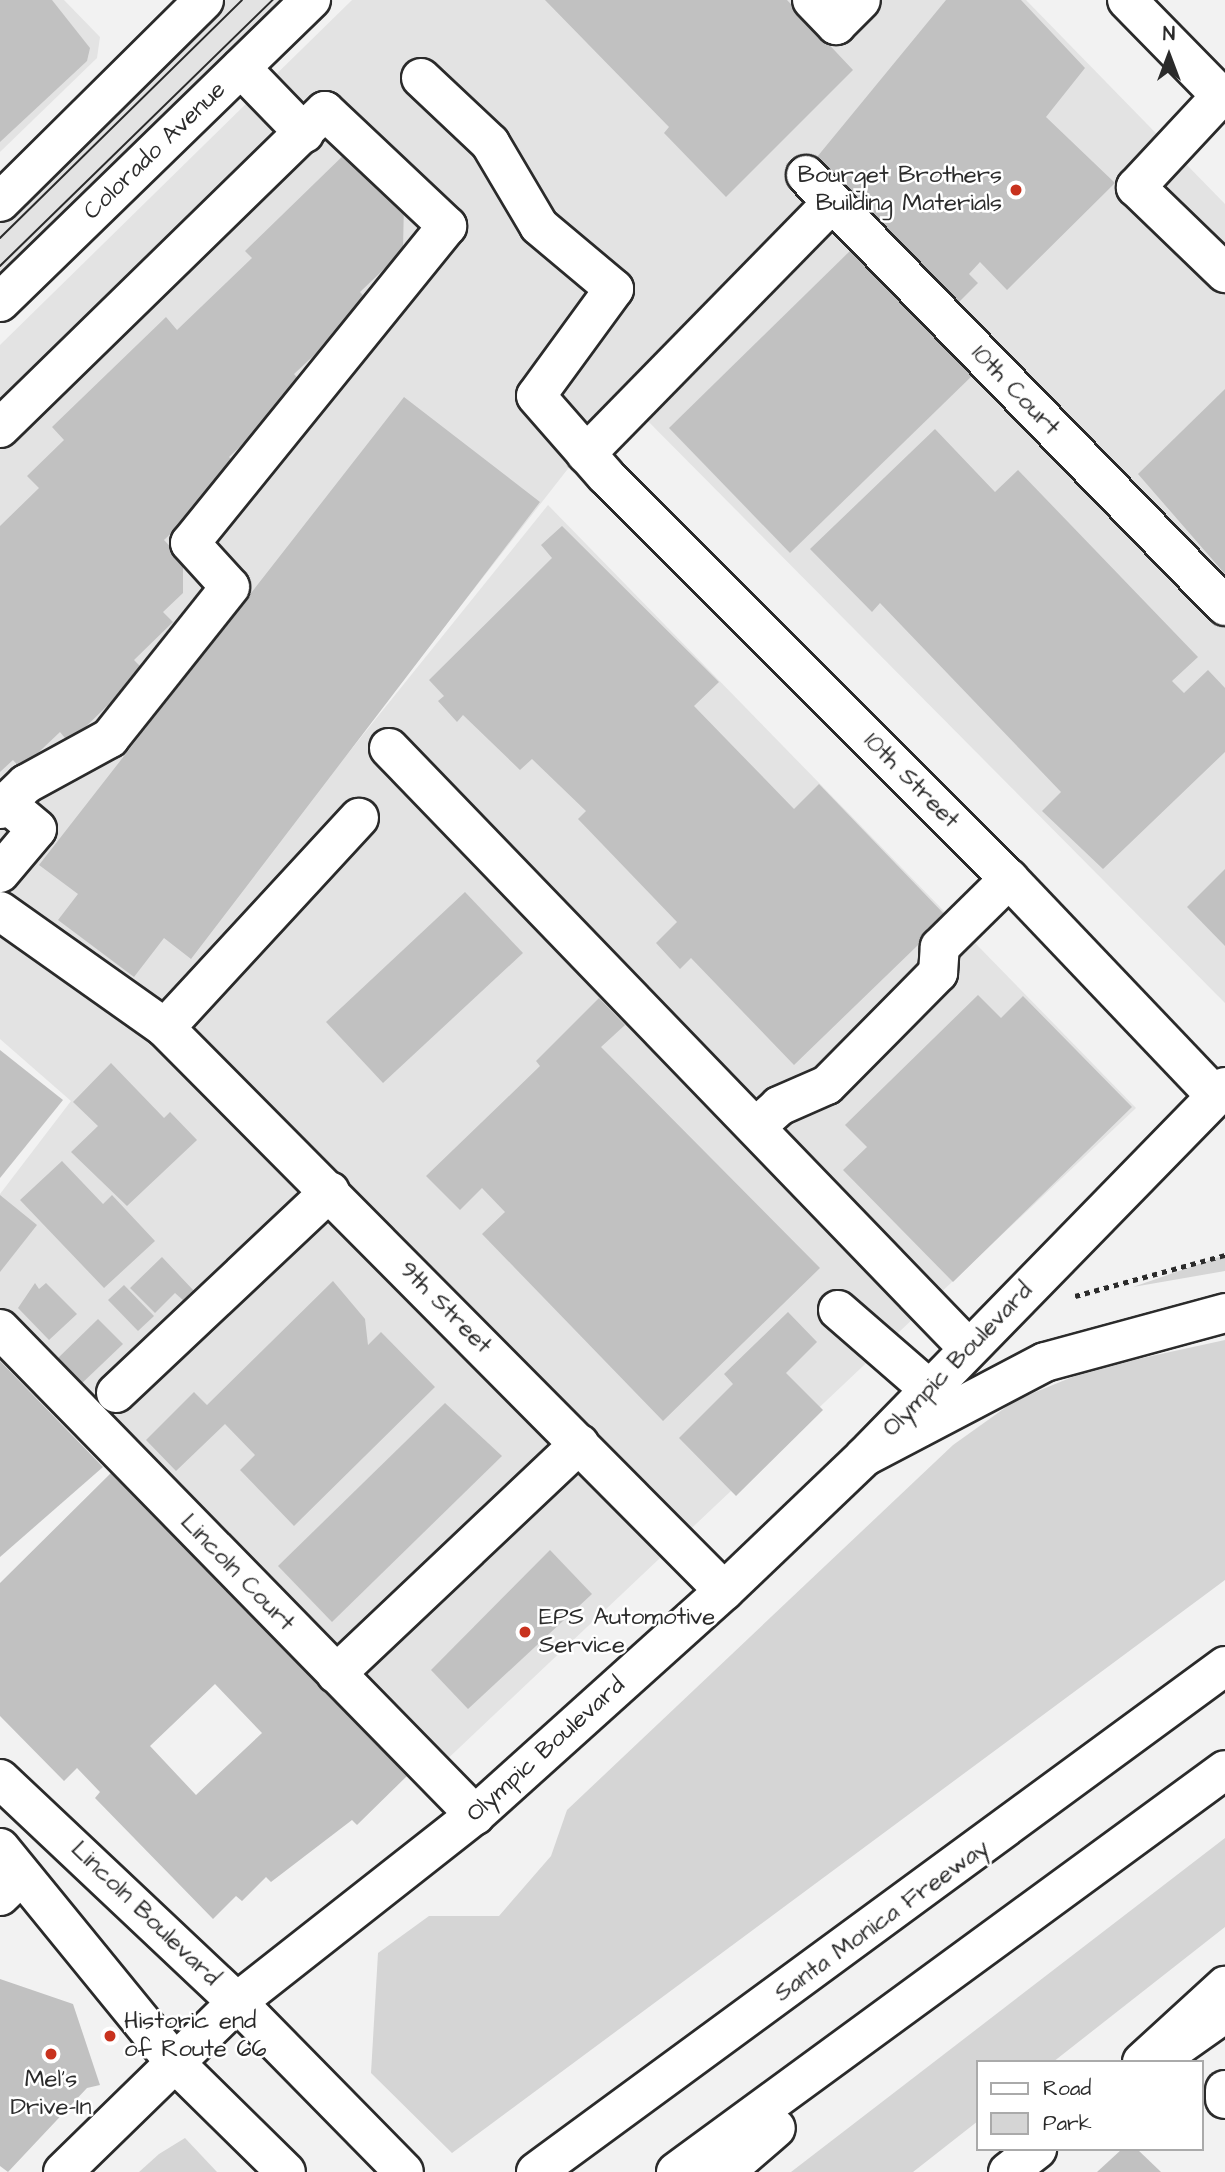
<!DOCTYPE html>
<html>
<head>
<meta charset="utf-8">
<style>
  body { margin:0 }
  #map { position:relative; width:1225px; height:2172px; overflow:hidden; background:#f2f2f2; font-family:"Architects Daughter",sans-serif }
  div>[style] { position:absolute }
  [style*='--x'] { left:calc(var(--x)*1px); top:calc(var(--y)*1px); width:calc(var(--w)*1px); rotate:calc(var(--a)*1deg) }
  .built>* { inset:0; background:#e3e3e3 }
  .green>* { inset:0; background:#d5d5d5 }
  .building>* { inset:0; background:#c1c1c1 }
  .path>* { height:4.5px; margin-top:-2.25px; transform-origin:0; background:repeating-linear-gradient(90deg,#2b2b2b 0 5px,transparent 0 10px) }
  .roads { filter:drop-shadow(2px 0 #2b2b2b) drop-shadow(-2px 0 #2b2b2b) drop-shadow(0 2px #2b2b2b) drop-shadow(0 -2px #2b2b2b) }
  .minor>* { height:38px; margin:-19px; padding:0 19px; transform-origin:19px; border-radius:19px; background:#fff }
  .major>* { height:38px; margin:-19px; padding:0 19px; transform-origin:19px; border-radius:19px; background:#fff }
  .highway>* { height:38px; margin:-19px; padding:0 19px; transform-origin:19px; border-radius:19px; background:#fff }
  .tram>* { height:2px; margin:-1px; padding:0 1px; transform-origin:1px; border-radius:1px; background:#2b2b2b }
  .dots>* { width:19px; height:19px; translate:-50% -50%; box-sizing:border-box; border:4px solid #fff; border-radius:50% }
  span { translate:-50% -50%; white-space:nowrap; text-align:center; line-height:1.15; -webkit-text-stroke:5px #fff; paint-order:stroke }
  .street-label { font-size:24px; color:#2b2b2b }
  .poi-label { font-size:24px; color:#2b2b2b }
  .right { translate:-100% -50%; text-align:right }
  .left { translate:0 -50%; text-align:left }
  .legend { position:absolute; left:976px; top:2060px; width:228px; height:91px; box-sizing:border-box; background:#fff; border:2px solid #aaa; margin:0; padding:9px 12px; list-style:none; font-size:21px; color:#2b2b2b }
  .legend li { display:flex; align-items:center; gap:14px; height:35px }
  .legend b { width:35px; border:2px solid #aaa }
  .north { position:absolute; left:1134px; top:21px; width:70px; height:70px; -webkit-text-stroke:5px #fff; paint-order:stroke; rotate:0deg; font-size:19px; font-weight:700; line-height:28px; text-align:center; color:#2b2b2b }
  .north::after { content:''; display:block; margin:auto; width:24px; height:32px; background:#2b2b2b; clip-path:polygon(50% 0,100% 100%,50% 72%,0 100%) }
</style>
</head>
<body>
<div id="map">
  <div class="built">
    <i style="clip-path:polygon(0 0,64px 0,100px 37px,97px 58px,0 152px)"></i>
    <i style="clip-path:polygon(226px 0,289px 0,0 281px,0 220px)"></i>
    <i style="clip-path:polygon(352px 0,1026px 0,1225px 204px,1225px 1003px,624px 397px,263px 859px,548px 505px,1136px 1108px,440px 1766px,0 1314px,0 1194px,71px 1101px,0 1039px,0 345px)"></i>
  </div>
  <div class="green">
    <i style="clip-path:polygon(1225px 1255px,1225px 1271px,1133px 1287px)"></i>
    <i style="clip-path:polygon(1225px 1340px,1225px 1580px,452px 2153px,371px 2073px,378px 1953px,429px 1916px,499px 1916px,551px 1856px,567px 1810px,953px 1445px,1016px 1400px,1092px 1369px)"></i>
    <i style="clip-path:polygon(1225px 1838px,1225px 1927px,1053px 2062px,978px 2062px,978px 2121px,913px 2172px,791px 2172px)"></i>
    <i style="clip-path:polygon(185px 2138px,217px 2172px,139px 2172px,159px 2154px)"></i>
  </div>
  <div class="building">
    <i style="clip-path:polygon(0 0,52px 0,90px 48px,87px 61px,0 142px)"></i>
    <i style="clip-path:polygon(545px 0,787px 0,853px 70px,726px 197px,664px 133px,669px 127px)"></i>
    <i style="clip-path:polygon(946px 0,1021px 0,1085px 68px,1046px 117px,1115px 183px,1007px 290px,980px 262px,969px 274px,978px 283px,959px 302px,817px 157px)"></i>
    <i style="clip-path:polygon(352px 147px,404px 200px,403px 251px,360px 292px,370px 303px,294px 374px,305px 386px,229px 457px,240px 468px,164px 540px,183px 560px,183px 593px,163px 612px,173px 622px,134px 660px,144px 670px,69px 743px,60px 732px,21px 769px,13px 760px,0 772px,0 526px,39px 488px,27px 476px,64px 440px,52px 427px,166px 317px,177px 330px,252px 258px,245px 251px)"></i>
    <i style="clip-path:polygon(854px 247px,976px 372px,790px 553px,669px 428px)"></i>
    <i style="clip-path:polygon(1225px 389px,1225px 574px,1138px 474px)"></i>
    <i style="clip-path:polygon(404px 397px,540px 502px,191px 959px,164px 938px,134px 977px,58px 920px,78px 894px,39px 865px)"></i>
    <i style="clip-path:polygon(935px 429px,995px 492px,1018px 470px,1198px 657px,1172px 681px,1184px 693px,1208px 670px,1225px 688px,1225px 752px,1103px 869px,1042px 811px,1061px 792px,880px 603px,872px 612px,810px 549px)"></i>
    <i style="clip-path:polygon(562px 526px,719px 682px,694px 706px,794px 809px,819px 784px,947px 917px,794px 1065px,691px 958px,680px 969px,656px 943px,677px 922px,578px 819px,586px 811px,532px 759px,520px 770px,463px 715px,457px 722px,438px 701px,444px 696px,429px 680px,552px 558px,541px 545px)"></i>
    <i style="clip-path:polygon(1225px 869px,1225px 946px,1187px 907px)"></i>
    <i style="clip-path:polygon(465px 892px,523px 953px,383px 1083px,326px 1022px)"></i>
    <i style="clip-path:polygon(978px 995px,1001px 1018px,1023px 996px,1132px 1107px,953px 1282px,843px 1170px,867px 1147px,845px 1125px)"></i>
    <i style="clip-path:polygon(599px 998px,625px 1025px,601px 1047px,820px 1268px,663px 1421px,482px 1234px,505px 1212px,482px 1188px,460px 1210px,426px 1176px,540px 1066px,536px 1061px)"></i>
    <i style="clip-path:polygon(0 1050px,63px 1100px,0 1178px)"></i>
    <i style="clip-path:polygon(111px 1063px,164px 1118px,170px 1112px,197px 1140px,127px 1206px,71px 1152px,98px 1126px,73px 1102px)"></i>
    <i style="clip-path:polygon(62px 1161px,103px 1204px,112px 1195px,155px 1241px,104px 1288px,20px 1200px)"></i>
    <i style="clip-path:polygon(0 1195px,37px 1225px,0 1272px)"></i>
    <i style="clip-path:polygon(162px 1257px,195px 1292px,185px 1302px,175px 1293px,155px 1313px,130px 1288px)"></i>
    <i style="clip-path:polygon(333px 1281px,365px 1319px,368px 1345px,381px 1332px,435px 1387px,294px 1526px,240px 1470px,255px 1455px,225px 1424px,176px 1471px,146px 1440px,194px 1392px,207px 1405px)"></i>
    <i style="clip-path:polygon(35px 1283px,39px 1289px,46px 1283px,77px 1314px,49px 1340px,18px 1308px)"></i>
    <i style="clip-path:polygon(124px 1285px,154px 1316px,138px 1331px,108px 1300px)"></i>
    <i style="clip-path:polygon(788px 1312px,817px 1342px,786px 1373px,823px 1410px,736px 1496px,679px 1438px,733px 1384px,724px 1374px)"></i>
    <i style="clip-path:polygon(98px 1319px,123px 1344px,79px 1386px,55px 1361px)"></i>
    <i style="clip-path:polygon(0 1361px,103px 1467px,0 1557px)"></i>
    <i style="clip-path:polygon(445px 1403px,502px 1456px,332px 1622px,278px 1566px)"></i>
    <i style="clip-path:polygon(evenodd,113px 1471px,409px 1774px,357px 1825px,352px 1820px,271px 1882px,266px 1877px,242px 1901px,236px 1896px,213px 1919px,95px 1798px,100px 1792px,77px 1768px,64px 1781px,0 1716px,0 1583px,113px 1471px,215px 1684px,262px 1733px,196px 1795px,150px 1746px,215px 1684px)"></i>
    <i style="clip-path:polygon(550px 1550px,592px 1594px,468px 1709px,431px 1670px)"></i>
    <i style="clip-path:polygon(0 1979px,73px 2004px,100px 2085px,87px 2088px,8px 2172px,0 2166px)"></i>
    <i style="clip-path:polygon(1122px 2149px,1137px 2149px,1161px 2172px,1097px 2172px)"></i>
  </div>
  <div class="path">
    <i style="--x:1075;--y:1296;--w:156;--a:-15.3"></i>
  </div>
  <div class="roads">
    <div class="minor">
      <i style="--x:812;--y:0;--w:35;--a:46"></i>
      <i style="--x:836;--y:25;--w:35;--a:-45"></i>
      <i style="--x:1127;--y:0;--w:140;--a:45.6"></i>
      <i style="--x:241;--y:68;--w:91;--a:45.9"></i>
      <i style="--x:421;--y:78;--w:95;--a:43.3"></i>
      <i style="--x:490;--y:143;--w:96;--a:59.4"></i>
      <i style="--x:539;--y:226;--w:98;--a:40"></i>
      <i style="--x:614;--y:289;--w:132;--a:126.1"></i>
      <i style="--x:536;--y:396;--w:106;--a:48.8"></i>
      <i style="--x:606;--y:476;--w:570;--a:45"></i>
      <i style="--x:1009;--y:879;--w:300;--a:46.4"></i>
      <i style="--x:1221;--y:96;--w:125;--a:133"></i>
      <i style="--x:1136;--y:187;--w:124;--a:44"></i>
      <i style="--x:806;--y:175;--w:601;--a:45.81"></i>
      <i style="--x:0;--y:428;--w:454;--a:-44.3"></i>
      <i style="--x:325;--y:111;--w:168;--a:43.3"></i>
      <i style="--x:447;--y:226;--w:408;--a:129"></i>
      <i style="--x:190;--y:543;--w:59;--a:47.7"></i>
      <i style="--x:230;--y:587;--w:193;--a:128.5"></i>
      <i style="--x:110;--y:738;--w:96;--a:151.3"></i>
      <i style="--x:26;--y:784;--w:36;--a:136"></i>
      <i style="--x:586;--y:454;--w:350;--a:-45.6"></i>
      <i style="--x:389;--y:748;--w:834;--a:46.02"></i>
      <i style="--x:0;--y:873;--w:57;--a:-49.9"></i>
      <i style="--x:37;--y:829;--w:40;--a:-140"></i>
      <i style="--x:0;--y:911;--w:202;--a:35.3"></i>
      <i style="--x:165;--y:1028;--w:793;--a:45.2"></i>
      <i style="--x:165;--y:1028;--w:286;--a:-47.3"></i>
      <i style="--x:756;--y:1127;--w:31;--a:-42"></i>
      <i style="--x:779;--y:1106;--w:52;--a:-23.6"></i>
      <i style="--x:827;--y:1085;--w:158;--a:-45.3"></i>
      <i style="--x:938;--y:973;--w:26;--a:-86"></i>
      <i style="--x:940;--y:947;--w:97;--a:-44.6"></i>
      <i style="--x:838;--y:1310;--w:121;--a:41"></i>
      <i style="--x:0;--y:1329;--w:680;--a:45.66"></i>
      <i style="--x:116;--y:1393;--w:294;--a:-43.3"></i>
      <i style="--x:336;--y:1674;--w:335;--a:-43.4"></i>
      <i style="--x:0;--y:1896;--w:30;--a:-44"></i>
      <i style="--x:1225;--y:2090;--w:9;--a:90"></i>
    </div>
    <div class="major">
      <i style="--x:0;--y:202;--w:287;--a:-44.7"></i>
      <i style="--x:0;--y:302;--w:434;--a:-44.2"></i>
      <i style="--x:0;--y:1779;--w:325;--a:43.3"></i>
      <i style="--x:237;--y:2002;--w:303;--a:-38.2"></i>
      <i style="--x:475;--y:1815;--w:335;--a:-42"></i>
      <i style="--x:724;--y:1591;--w:194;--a:-43.7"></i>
      <i style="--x:864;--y:1457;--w:517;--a:-45.71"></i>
      <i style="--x:0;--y:1848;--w:279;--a:50.8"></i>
      <i style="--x:176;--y:2064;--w:154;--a:44.5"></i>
      <i style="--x:1177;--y:2047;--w:59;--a:-35.3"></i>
      <i style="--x:1008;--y:2172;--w:37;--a:-38"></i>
    </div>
    <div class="highway">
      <i style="--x:864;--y:1457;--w:204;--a:-27.7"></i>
      <i style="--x:1045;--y:1362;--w:187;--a:-15.2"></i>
      <i style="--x:1142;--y:2062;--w:113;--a:-42.5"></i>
      <i style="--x:63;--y:2172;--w:243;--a:-44.3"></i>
      <i style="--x:237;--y:2002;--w:238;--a:45.5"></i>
      <i style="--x:536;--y:2172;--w:855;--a:-36.29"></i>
      <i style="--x:676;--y:2172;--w:680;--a:-36.21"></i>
      <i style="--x:725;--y:2172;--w:67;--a:-40.8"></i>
    </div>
  </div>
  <div class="tram">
    <i style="--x:0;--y:238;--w:339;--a:-44.5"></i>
    <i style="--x:0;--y:266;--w:381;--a:-44.3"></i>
  </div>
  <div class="dots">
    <i style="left:1016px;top:190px;background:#c8321e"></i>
    <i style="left:525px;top:1632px;background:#c8321e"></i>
    <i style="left:110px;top:2036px;background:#c8321e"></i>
    <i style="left:51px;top:2054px;background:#c8321e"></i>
  </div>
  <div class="street-label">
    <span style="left:155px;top:151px;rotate:-44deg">Colorado Avenue</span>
    <span style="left:1015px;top:391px;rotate:46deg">10th Court</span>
    <span style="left:911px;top:781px;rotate:45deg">10th Street</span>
    <span style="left:445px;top:1308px;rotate:45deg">9th Street</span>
    <span style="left:958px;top:1360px;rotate:-46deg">Olympic Boulevard</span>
    <span style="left:237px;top:1573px;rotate:46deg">Lincoln Court</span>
    <span style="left:546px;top:1750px;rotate:-42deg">Olympic Boulevard</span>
    <span style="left:145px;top:1914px;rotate:44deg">Lincoln Boulevard</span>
    <span style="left:882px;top:1921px;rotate:-36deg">Santa Monica Freeway</span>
  </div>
  <div class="poi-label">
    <span class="right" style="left:1002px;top:190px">Bourget Brothers<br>Building Materials</span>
    <span class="left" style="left:539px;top:1632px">EPS Automotive<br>Service</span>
    <span class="left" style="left:124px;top:2036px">Historic end<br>of Route 66</span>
    <span style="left:51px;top:2094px">Mel's<br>Drive-In</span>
  </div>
  <ul class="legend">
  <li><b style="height:9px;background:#fff"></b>Road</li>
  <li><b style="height:19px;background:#d5d5d5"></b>Park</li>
  </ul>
  <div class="north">N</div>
</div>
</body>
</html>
